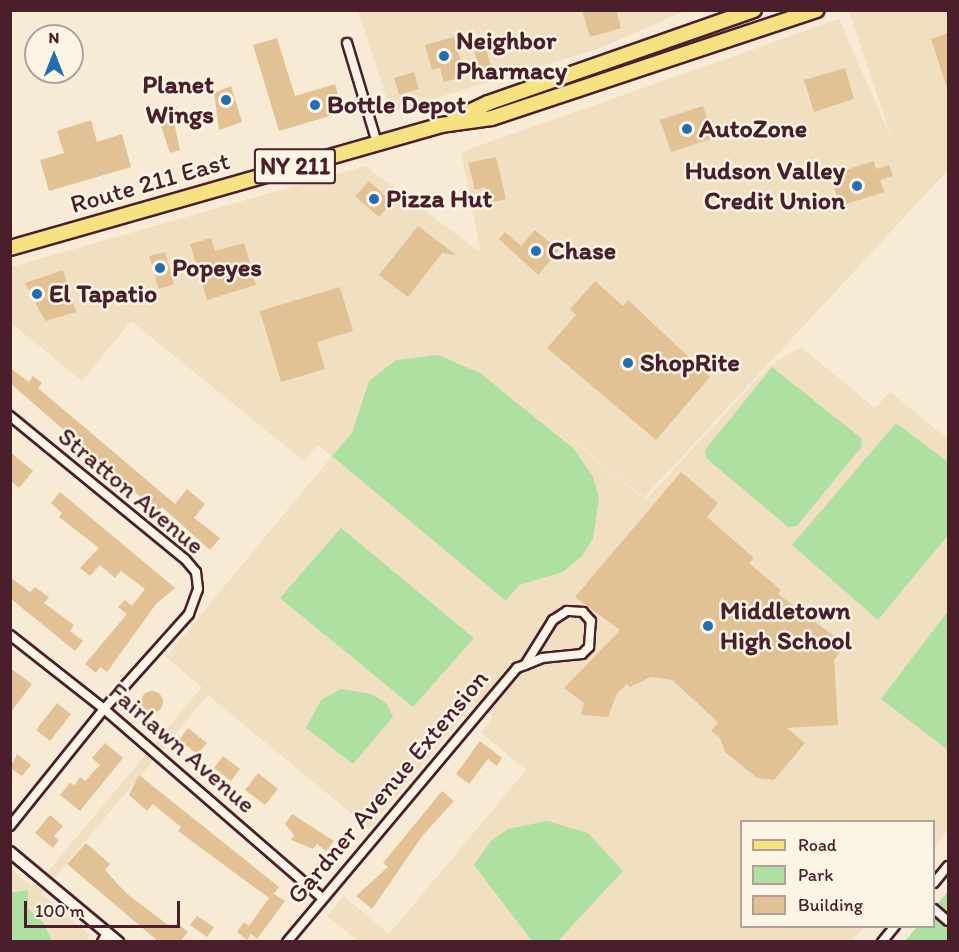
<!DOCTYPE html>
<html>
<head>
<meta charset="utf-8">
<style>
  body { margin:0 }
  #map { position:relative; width:959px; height:952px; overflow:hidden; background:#f7ebd5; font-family:Itim,sans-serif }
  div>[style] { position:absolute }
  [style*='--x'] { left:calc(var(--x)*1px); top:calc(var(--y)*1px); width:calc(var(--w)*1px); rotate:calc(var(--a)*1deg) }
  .built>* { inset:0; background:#f1dfc2 }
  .green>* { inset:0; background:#ade0a1 }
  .building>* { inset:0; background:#e2c295 }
  .round { border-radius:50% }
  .roads { filter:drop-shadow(2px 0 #4a1f2b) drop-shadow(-2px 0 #4a1f2b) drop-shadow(0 2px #4a1f2b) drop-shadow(0 -2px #4a1f2b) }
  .minor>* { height:8px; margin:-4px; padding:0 4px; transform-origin:4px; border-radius:4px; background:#fcf5e5 }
  .tertiary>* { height:10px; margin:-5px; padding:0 5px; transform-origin:5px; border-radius:5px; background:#fcf5e5 }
  .primary>* { height:14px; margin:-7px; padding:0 7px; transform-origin:7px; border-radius:7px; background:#f7e281 }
  .dots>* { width:16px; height:16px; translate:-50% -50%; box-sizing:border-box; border:3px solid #fcf5e5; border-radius:50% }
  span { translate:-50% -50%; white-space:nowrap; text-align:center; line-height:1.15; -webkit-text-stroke:5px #fcf5e5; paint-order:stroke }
  .shield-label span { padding:2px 4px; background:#fcf5e5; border:2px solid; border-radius:4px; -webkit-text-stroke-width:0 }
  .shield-label { font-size:24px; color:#4a1f2b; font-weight:700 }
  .poi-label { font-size:26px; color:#4a1f2b; font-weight:700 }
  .left { translate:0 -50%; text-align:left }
  .right { translate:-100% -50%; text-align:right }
  .street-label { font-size:26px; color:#4a1f2b }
  .frame { position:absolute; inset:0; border:12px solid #4a1f2b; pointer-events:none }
  .legend { position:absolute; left:740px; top:820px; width:195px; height:108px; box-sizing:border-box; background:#fcf5e5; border:2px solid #b59f9b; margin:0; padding:8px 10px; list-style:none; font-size:18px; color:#4a1f2b }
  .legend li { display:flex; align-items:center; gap:12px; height:30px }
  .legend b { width:30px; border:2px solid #b59f9b }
  .north { position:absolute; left:24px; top:24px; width:60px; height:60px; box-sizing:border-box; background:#fcf5e5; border:2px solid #b59f9b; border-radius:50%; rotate:0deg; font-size:16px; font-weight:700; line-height:24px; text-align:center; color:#4a1f2b }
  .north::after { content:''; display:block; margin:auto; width:21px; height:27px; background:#1f6fb2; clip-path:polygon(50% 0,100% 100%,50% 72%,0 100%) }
  .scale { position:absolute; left:24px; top:901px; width:156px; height:27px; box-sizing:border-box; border:3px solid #4a1f2b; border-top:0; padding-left:8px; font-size:18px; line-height:21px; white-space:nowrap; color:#4a1f2b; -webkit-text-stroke:4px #fcf5e5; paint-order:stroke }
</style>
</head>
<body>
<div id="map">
  <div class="built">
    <i style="clip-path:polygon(358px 11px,685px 11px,600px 48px,391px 112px)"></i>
    <i style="clip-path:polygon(849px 11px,948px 11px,948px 170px,644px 498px,448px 338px,645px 500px,770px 365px,801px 347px,875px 408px,890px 392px,948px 439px,948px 830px,934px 847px,934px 822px,742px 822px,742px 926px,864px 927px,851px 941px,358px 941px,327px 916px,344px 896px,389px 934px,526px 770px,481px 733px,493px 717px,475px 702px,369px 828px,208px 695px,41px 894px,90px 935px,86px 941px,11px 941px,10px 869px,34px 888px,202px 687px,166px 657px,332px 456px,317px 445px,304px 461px,131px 321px,82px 381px,11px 323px,11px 267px,365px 166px,481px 253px,461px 152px,839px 19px,892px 140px)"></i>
  </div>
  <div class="green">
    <i style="clip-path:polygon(438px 355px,480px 373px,574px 449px,593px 477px,599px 498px,593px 538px,582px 556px,563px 572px,519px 585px,506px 601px,332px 456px,352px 433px,369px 381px,396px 360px)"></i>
    <i style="clip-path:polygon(772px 367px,861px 438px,862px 446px,797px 526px,788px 527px,706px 458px,705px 450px)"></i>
    <i style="clip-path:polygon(896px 423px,948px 462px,948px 535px,878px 620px,792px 545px)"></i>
    <i style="clip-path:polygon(341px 528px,474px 638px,413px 707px,280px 598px)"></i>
    <i style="clip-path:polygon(948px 611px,948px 750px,881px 699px)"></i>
    <i style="clip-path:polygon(341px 689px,371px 694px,386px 703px,393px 717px,353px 764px,306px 728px,321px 700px)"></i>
    <i style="clip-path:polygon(547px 821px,588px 833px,623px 871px,558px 941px,532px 941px,474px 865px,491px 841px,508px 829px)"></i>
    <i style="clip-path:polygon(28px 890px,28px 909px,43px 922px,52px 941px,11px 941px,11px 893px)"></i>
    <i style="clip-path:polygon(948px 891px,948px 941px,904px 942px,917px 927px,934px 926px,934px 908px)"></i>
  </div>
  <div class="building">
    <i style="clip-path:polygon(582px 10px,616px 10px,621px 28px,590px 37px)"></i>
    <i style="clip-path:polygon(948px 33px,948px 88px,947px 88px,931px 39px)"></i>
    <i style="clip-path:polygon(482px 35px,491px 66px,480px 71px,471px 38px)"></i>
    <i style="clip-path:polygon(454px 37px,465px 76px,444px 82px,440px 68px,432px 70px,425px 45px)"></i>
    <i style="clip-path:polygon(277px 38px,295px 96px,335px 84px,343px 112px,279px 131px,253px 45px)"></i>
    <i style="clip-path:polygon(845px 68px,854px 99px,814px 112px,804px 80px)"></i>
    <i style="clip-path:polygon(414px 72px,419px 89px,399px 95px,394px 78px)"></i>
    <i style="clip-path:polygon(231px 86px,242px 122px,219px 130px,214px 93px)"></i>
    <i style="clip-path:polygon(703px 106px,714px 138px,671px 152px,660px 120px)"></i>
    <i style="clip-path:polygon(172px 113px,180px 150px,170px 153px,158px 117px)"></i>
    <i style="clip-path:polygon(91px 120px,97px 142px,122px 134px,131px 167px,49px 191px,40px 160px,64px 153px,57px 131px)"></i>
    <i style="clip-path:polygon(496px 157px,506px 199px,489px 203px,485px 187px,475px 190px,468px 163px)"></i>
    <i style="clip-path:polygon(874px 161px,876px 169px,889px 165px,893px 176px,880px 180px,884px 192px,840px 206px,830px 175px)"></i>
    <i style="clip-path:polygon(369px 181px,392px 202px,379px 217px,355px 196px)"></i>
    <i style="clip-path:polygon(418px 226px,456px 255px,442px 253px,408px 297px,379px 275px)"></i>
    <i style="clip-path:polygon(535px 230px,559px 250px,538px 275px,499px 239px,505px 232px,521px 246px)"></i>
    <i style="clip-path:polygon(211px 238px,215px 251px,244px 243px,256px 285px,207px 300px,190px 244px)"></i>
    <i style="clip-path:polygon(165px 252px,174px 284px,159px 289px,149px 256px)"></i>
    <i style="clip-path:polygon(63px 270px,76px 312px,45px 321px,25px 283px)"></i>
    <i style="clip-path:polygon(595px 281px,623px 306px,628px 300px,710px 377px,656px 440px,547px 348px,576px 315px,570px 309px)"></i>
    <i style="clip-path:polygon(340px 287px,353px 331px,317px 342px,325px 369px,281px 382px,260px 311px)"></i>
    <i style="clip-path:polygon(10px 368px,29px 382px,33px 376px,42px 383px,38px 388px,175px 504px,187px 489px,205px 504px,194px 518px,220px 538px,210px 550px,162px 507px,158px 512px,10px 383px)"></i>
    <i style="clip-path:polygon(10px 452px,33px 471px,19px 488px,10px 480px)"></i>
    <i style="clip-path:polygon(681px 472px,718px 503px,707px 517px,754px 558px,749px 563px,781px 590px,778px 594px,846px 645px,834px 659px,838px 725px,787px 728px,805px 743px,774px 780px,757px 778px,725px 752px,720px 738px,711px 731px,718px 722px,672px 680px,651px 677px,630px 687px,627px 684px,617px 693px,608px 717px,581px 715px,584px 703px,564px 688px,620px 630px,575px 597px)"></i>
    <i style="clip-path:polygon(60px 492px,175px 588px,156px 604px,107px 672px,100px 667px,96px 673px,85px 664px,127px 614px,118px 607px,125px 600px,132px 606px,145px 589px,121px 571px,115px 578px,100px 565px,90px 576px,80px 568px,99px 548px,59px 517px,62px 513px,51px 503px)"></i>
    <i style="clip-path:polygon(10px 577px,30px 592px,35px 587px,49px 597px,44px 603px,74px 625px,70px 631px,83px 641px,75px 651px,10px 598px)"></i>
    <i style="clip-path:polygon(10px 668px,32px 684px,10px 713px)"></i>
    <i class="round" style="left:141px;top:691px;width:22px;height:22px"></i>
    <i style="clip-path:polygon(57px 703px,71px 714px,50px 741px,36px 730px)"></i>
    <i style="clip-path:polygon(188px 728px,207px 743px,197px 754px,179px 740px)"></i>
    <i style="clip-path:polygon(480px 741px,502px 758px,497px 766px,488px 759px,469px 784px,456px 774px)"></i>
    <i style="clip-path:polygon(105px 743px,123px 758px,80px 811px,60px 795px,70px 783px,75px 785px,80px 777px,85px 781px,100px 765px,92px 758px)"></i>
    <i style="clip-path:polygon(17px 754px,31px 765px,22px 776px,10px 768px)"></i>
    <i style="clip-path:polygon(223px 756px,240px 769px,231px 781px,214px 768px)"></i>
    <i style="clip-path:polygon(258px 773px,278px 789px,265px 805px,245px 790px)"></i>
    <i style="clip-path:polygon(139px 775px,279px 887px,274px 894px,285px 901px,257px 939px,251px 934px,247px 940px,237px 932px,244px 922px,249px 926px,269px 898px,178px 831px,181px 827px,153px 804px,147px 811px,129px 795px)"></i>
    <i style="clip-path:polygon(442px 791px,454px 801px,423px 835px,372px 909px,356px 896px,388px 867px,383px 863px)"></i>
    <i style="clip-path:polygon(292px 814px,334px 841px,326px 851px,317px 844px,313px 849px,291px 840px,294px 835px,285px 824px)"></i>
    <i style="clip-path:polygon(50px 815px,63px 826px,54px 836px,59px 840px,53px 848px,35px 833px)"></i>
    <i style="clip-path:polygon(86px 843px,110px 864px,105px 870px,127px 894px,172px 928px,177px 923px,188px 932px,180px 942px,159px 942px,67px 864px)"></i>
    <i style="clip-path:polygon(197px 916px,214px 927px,207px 937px,190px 925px)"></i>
  </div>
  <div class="roads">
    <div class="minor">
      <i style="--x:347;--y:43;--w:104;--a:73.3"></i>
      <i style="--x:10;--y:416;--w:226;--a:39.3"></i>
      <i style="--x:185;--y:559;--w:17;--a:50"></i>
      <i style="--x:196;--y:572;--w:17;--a:83"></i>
      <i style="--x:198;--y:589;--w:27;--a:110"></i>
      <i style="--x:189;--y:614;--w:127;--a:131.8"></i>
      <i style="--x:104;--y:709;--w:150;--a:128.8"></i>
      <i style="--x:10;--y:635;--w:120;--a:38.2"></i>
      <i style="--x:104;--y:709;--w:289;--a:40.9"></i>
      <i style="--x:934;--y:883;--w:22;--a:-51"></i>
      <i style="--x:934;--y:909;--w:18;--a:41"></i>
      <i style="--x:102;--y:942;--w:10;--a:-61"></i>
      <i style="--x:287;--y:942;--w:358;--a:-50"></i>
      <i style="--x:517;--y:668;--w:9;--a:-21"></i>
      <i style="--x:525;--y:665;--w:18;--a:-22"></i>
      <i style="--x:542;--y:658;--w:40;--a:-5.7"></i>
      <i style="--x:582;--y:654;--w:10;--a:-45"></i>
      <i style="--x:589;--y:647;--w:26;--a:-86"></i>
      <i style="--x:591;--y:621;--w:12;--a:-132"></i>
      <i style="--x:583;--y:612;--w:16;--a:-176"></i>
      <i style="--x:567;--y:611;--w:17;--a:147"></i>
      <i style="--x:553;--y:620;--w:53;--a:121.9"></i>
      <i style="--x:882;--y:942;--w:21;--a:-51"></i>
    </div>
    <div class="tertiary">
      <i style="--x:10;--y:852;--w:141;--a:39.8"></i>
    </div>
    <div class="primary">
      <i style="--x:454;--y:119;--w:38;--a:-25"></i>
      <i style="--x:488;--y:103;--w:282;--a:-19.3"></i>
      <i style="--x:10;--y:248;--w:448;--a:-15.9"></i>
      <i style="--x:441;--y:125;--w:51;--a:-7.8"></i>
      <i style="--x:492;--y:118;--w:342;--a:-18.4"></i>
    </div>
  </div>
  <div class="dots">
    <i style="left:444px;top:56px;background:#1f6fb2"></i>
    <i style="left:226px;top:100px;background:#1f6fb2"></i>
    <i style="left:315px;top:105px;background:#1f6fb2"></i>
    <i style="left:687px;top:129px;background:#1f6fb2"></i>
    <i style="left:857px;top:186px;background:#1f6fb2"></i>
    <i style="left:374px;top:199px;background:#1f6fb2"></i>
    <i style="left:536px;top:251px;background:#1f6fb2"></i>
    <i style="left:160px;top:268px;background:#1f6fb2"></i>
    <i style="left:37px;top:294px;background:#1f6fb2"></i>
    <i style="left:628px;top:363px;background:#1f6fb2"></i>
    <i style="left:708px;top:626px;background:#1f6fb2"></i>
  </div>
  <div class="shield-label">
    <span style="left:295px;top:166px">NY 211</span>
  </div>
  <div class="poi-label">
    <span class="left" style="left:456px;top:56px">Neighbor<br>Pharmacy</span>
    <span class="right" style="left:214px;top:100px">Planet<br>Wings</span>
    <span class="left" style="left:327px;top:105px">Bottle Depot</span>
    <span class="left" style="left:699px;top:129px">AutoZone</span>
    <span class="right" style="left:845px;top:186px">Hudson Valley<br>Credit Union</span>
    <span class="left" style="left:386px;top:199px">Pizza Hut</span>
    <span class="left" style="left:548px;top:251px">Chase</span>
    <span class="left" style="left:172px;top:268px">Popeyes</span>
    <span class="left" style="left:49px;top:294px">El Tapatio</span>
    <span class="left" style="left:640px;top:363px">ShopRite</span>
    <span class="left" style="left:720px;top:626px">Middletown<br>High School</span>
  </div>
  <div class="street-label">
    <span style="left:150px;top:183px;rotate:-16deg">Route 211 East</span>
    <span style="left:131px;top:491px;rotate:40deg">Stratton Avenue</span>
    <span style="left:182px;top:748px;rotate:41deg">Fairlawn Avenue</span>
    <span style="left:388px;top:787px;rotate:-50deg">Gardner Avenue Extension</span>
  </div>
  <div class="frame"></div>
  <ul class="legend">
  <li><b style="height:8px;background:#f7e281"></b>Road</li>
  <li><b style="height:16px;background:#ade0a1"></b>Park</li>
  <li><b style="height:16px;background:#e2c295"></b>Building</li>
  </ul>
  <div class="north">N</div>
  <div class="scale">100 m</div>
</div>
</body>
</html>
